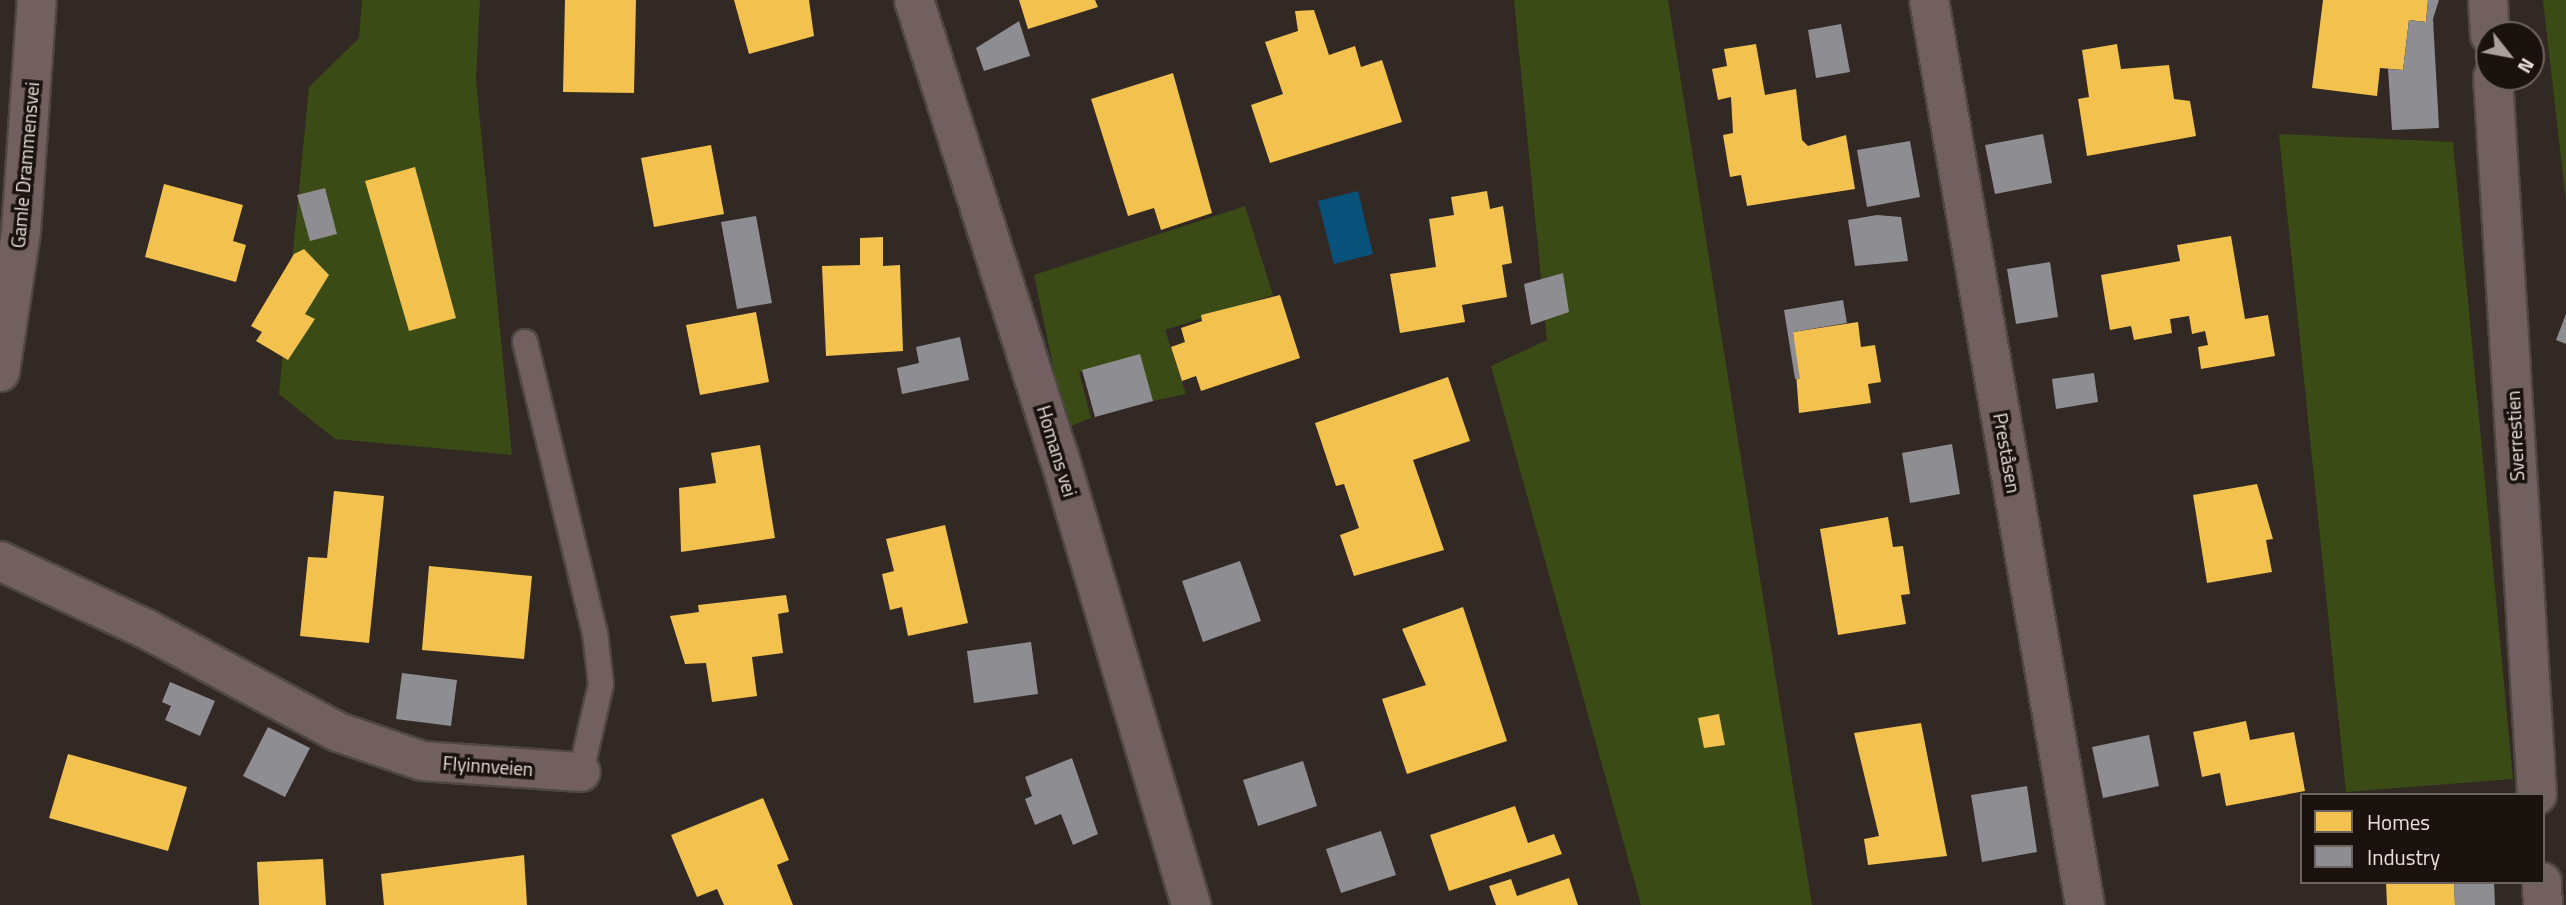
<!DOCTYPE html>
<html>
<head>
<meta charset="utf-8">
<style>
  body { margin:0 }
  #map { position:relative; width:2566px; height:905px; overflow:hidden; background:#322924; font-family:"Titillium Web",sans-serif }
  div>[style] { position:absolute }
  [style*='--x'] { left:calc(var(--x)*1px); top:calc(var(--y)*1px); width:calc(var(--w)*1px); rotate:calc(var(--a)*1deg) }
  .green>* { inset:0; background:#3a4b15 }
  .water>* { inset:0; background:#07517b }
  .homes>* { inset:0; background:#f2c14e }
  .industry>* { inset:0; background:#8d8d92 }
  .roads { filter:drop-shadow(2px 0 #4f4742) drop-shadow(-2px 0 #4f4742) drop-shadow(0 2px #4f4742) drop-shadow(0 -2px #4f4742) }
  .lane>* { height:24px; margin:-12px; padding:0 12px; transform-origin:12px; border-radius:12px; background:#725f5f }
  .street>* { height:38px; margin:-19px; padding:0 19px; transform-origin:19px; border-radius:19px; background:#725f5f }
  span { translate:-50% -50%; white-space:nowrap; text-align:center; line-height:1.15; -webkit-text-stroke:7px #19120e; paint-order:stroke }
  .street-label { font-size:19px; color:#eadfd9 }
  .legend { position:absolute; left:2300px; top:793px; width:245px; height:91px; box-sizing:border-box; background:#19120e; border:2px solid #6d645f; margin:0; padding:9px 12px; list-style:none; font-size:21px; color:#eadfd9 }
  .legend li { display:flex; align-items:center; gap:14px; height:35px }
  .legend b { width:35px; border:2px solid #6d645f }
  .north { position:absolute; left:2475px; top:21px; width:70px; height:70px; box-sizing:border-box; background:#19120e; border:2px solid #6d645f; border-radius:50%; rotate:121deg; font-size:19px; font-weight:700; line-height:28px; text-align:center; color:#eadfd9 }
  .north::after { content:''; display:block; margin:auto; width:24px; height:32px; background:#aa9f9a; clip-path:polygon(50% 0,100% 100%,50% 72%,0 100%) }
</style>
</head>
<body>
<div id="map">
  <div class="green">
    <i style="clip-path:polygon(362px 0,480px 0,476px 79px,512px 455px,335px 439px,279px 394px,309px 87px,359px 38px)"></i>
    <i style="clip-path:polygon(1514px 0,1668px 0,1812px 905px,1641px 905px,1491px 366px,1547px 340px)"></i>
    <i style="clip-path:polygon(2543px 0,2566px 0,2566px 202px)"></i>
    <i style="clip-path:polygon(2279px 134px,2453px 142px,2513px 779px,2346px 792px)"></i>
    <i style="clip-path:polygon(1245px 206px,1273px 295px,1165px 330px,1186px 394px,1148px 402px,1134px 357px,1079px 372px,1091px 418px,1066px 428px,1034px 275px)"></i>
  </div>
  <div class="water">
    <i style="clip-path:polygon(1358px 191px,1373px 254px,1334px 264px,1318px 201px)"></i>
  </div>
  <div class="homes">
    <i style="clip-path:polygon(565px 0,636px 0,634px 93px,563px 92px)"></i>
    <i style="clip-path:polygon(734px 0,809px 0,814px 36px,749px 54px)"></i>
    <i style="clip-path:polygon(1019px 0,1095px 0,1098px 7px,1028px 29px)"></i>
    <i style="clip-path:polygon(2323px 0,2428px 0,2426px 22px,2409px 20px,2403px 70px,2380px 68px,2377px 96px,2312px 88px)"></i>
    <i style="clip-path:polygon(1314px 10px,1329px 55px,1355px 46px,1361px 67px,1382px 60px,1402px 122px,1270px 163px,1251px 105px,1283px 94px,1265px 42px,1298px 31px,1295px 11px)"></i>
    <i style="clip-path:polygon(1756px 44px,1765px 95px,1796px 89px,1802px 140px,1808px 146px,1846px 135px,1855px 189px,1747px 206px,1741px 175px,1730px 177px,1723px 135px,1733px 133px,1731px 97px,1718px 100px,1712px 69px,1727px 66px,1724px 49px)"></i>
    <i style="clip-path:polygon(2117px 44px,2121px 69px,2169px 65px,2174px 99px,2190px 101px,2196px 136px,2087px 156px,2078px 99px,2089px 97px,2082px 50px)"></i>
    <i style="clip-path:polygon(1173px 73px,1212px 213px,1161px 230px,1154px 208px,1128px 216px,1091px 99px)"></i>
    <i style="clip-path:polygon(711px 145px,724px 214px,654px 227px,641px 158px)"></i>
    <i style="clip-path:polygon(415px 167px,456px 318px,409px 331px,365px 181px)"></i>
    <i style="clip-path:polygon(164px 184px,243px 205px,233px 241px,246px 245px,236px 282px,145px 257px)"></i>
    <i style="clip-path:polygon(1487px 191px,1490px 209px,1503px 206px,1512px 263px,1502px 265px,1507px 297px,1462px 305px,1465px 322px,1400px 333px,1390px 274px,1436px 267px,1429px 219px,1454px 215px,1451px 197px)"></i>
    <i style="clip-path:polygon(2231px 236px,2245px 319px,2268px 315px,2275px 356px,2201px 369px,2198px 347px,2208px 345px,2205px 331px,2192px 334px,2189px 316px,2170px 319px,2172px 333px,2134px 340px,2131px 326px,2110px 330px,2101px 275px,2180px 261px,2177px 245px)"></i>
    <i style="clip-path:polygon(883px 237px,883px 266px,900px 265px,903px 351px,826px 356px,822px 266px,860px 265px,860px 238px)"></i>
    <i style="clip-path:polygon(304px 249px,329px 275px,305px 314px,315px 319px,288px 360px,256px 341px,262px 332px,251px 326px,294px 254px)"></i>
    <i style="clip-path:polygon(1280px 295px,1300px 358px,1201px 391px,1196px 376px,1182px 381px,1171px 347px,1185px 342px,1181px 328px,1202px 321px,1201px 315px)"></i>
    <i style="clip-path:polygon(756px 312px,769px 382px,700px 395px,686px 325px)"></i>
    <i style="clip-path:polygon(1858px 322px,1861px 347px,1875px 345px,1881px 382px,1868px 384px,1871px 403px,1799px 413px,1793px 332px)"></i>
    <i style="clip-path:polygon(1448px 377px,1470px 441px,1413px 460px,1444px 550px,1354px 576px,1340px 535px,1359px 528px,1344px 484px,1336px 486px,1315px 423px)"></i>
    <i style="clip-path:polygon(760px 445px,775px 538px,681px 552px,679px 488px,716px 483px,711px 453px)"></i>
    <i style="clip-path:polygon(2257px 484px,2273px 539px,2266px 540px,2272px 572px,2207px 583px,2193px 495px)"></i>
    <i style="clip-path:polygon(334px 491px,384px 496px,369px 643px,300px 636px,308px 557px,327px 558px)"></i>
    <i style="clip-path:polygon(1888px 517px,1893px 547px,1903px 546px,1910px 594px,1901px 595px,1906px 624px,1838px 635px,1820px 529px)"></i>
    <i style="clip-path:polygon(945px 525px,968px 623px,908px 636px,902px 607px,890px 610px,882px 574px,894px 571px,886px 539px)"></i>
    <i style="clip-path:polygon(429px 566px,532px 576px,524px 659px,422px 650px)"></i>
    <i style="clip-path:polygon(786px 595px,789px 612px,778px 614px,783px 653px,752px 657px,757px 696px,712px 702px,706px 663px,685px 664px,670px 616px,699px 612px,698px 605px)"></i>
    <i style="clip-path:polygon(1463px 607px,1507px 741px,1407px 774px,1382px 699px,1426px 685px,1402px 629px)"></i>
    <i style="clip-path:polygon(1719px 714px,1725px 745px,1704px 748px,1698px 718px)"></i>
    <i style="clip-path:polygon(2246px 721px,2250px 740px,2294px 732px,2305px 791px,2226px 806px,2220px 773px,2202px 777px,2193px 732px)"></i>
    <i style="clip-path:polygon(1921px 723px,1947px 856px,1868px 865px,1864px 839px,1879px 836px,1854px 733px)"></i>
    <i style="clip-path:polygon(68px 754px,187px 787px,168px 851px,49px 818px)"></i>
    <i style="clip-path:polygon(763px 798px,789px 860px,777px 865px,793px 905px,724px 905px,717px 889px,697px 897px,671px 835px)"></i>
    <i style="clip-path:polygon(1515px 806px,1528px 843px,1554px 834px,1562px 854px,1449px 891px,1430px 835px)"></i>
    <i style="clip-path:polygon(524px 855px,527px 905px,384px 905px,381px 874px)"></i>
    <i style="clip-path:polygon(323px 859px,326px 905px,259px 905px,257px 862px)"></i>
    <i style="clip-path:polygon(1569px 878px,1578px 905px,1496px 905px,1489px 886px,1511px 879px,1517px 896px)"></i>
    <i style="clip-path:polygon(2386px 882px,2454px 882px,2455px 905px,2387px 905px)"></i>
  </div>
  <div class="industry">
    <i style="clip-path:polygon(2428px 0,2439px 0,2433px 19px,2439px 128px,2392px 130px,2388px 69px,2403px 70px,2409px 20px,2426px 22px)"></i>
    <i style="clip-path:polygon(1019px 21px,1030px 56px,984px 71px,976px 48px)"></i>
    <i style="clip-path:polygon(1841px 24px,1850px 72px,1816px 78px,1808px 30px)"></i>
    <i style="clip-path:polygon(2043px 134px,2052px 183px,1995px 194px,1985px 145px)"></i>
    <i style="clip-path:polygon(1910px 141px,1920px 197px,1867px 207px,1857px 150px)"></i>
    <i style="clip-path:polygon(325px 188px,337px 234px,310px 241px,297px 195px)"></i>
    <i style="clip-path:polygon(1877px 215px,1901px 217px,1908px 261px,1855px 266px,1848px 220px)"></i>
    <i style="clip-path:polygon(756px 216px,772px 303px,737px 309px,721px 222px)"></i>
    <i style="clip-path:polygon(2050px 262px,2058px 317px,2016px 324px,2007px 269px)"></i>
    <i style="clip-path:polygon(1563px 273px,1569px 312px,1531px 325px,1524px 284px)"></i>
    <i style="clip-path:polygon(1843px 300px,1847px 323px,1793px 332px,1800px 379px,1795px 379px,1784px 310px)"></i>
    <i style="clip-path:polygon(2566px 314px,2566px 344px,2556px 340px)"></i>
    <i style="clip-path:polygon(960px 337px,969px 380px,902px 394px,897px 368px,919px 363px,916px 347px)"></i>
    <i style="clip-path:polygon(1140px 354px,1153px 401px,1095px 417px,1082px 370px)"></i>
    <i style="clip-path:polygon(2094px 373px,2098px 402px,2056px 409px,2052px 379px)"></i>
    <i style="clip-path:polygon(1952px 444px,1960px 494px,1910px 503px,1902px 453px)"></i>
    <i style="clip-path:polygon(1240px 561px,1261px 621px,1203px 642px,1182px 581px)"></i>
    <i style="clip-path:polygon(1031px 642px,1038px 694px,974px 703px,967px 651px)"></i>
    <i style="clip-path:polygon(402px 673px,457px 680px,451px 726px,396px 719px)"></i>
    <i style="clip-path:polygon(170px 682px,215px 701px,200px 736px,165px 720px,171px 706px,162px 702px)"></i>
    <i style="clip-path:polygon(268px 727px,310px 748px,285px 797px,243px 776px)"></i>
    <i style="clip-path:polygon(2149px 735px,2159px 786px,2103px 798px,2092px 747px)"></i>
    <i style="clip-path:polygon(1072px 758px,1098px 834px,1073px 845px,1061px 814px,1035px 825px,1025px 799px,1032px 796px,1025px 777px)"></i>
    <i style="clip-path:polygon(1303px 761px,1317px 806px,1258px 826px,1243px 780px)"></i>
    <i style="clip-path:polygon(2027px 786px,2037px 852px,1982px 862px,1971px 795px)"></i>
    <i style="clip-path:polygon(1381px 831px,1396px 875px,1341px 893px,1326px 849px)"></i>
    <i style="clip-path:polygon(2494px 882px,2495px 905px,2455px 905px,2454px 883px)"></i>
  </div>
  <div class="roads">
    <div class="lane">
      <i style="--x:525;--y:342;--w:299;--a:76.5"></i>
      <i style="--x:595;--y:633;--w:51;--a:83.3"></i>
      <i style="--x:601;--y:684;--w:90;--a:102.8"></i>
    </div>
    <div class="street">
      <i style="--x:914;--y:0;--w:478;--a:72.4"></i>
      <i style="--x:1059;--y:456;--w:468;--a:73.6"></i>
      <i style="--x:1929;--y:0;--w:918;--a:80.22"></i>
      <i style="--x:2488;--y:0;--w:35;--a:87"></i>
      <i style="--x:2493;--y:77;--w:719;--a:86.49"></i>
      <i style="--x:0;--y:372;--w:142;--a:-81.5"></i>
      <i style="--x:21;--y:232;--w:233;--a:-86.1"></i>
      <i style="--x:0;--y:561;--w:161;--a:25"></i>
      <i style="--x:146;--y:629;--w:218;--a:28.2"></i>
      <i style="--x:338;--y:732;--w:89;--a:19"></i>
      <i style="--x:422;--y:761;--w:159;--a:4"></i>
      <i style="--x:2542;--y:882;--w:23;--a:88"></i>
    </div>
  </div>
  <div class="street-label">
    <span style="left:25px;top:165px;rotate:-85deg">Gamle Drammensvei</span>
    <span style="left:2515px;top:436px;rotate:-93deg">Sverrestien</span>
    <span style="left:1057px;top:451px;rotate:73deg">Homans vei</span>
    <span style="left:2007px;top:453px;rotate:80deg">Preståsen</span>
    <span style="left:488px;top:766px;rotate:4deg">Flyinnveien</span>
  </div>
  <ul class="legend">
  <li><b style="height:19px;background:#f2c14e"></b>Homes</li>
  <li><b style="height:19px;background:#8d8d92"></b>Industry</li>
  </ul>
  <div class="north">N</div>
</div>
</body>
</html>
